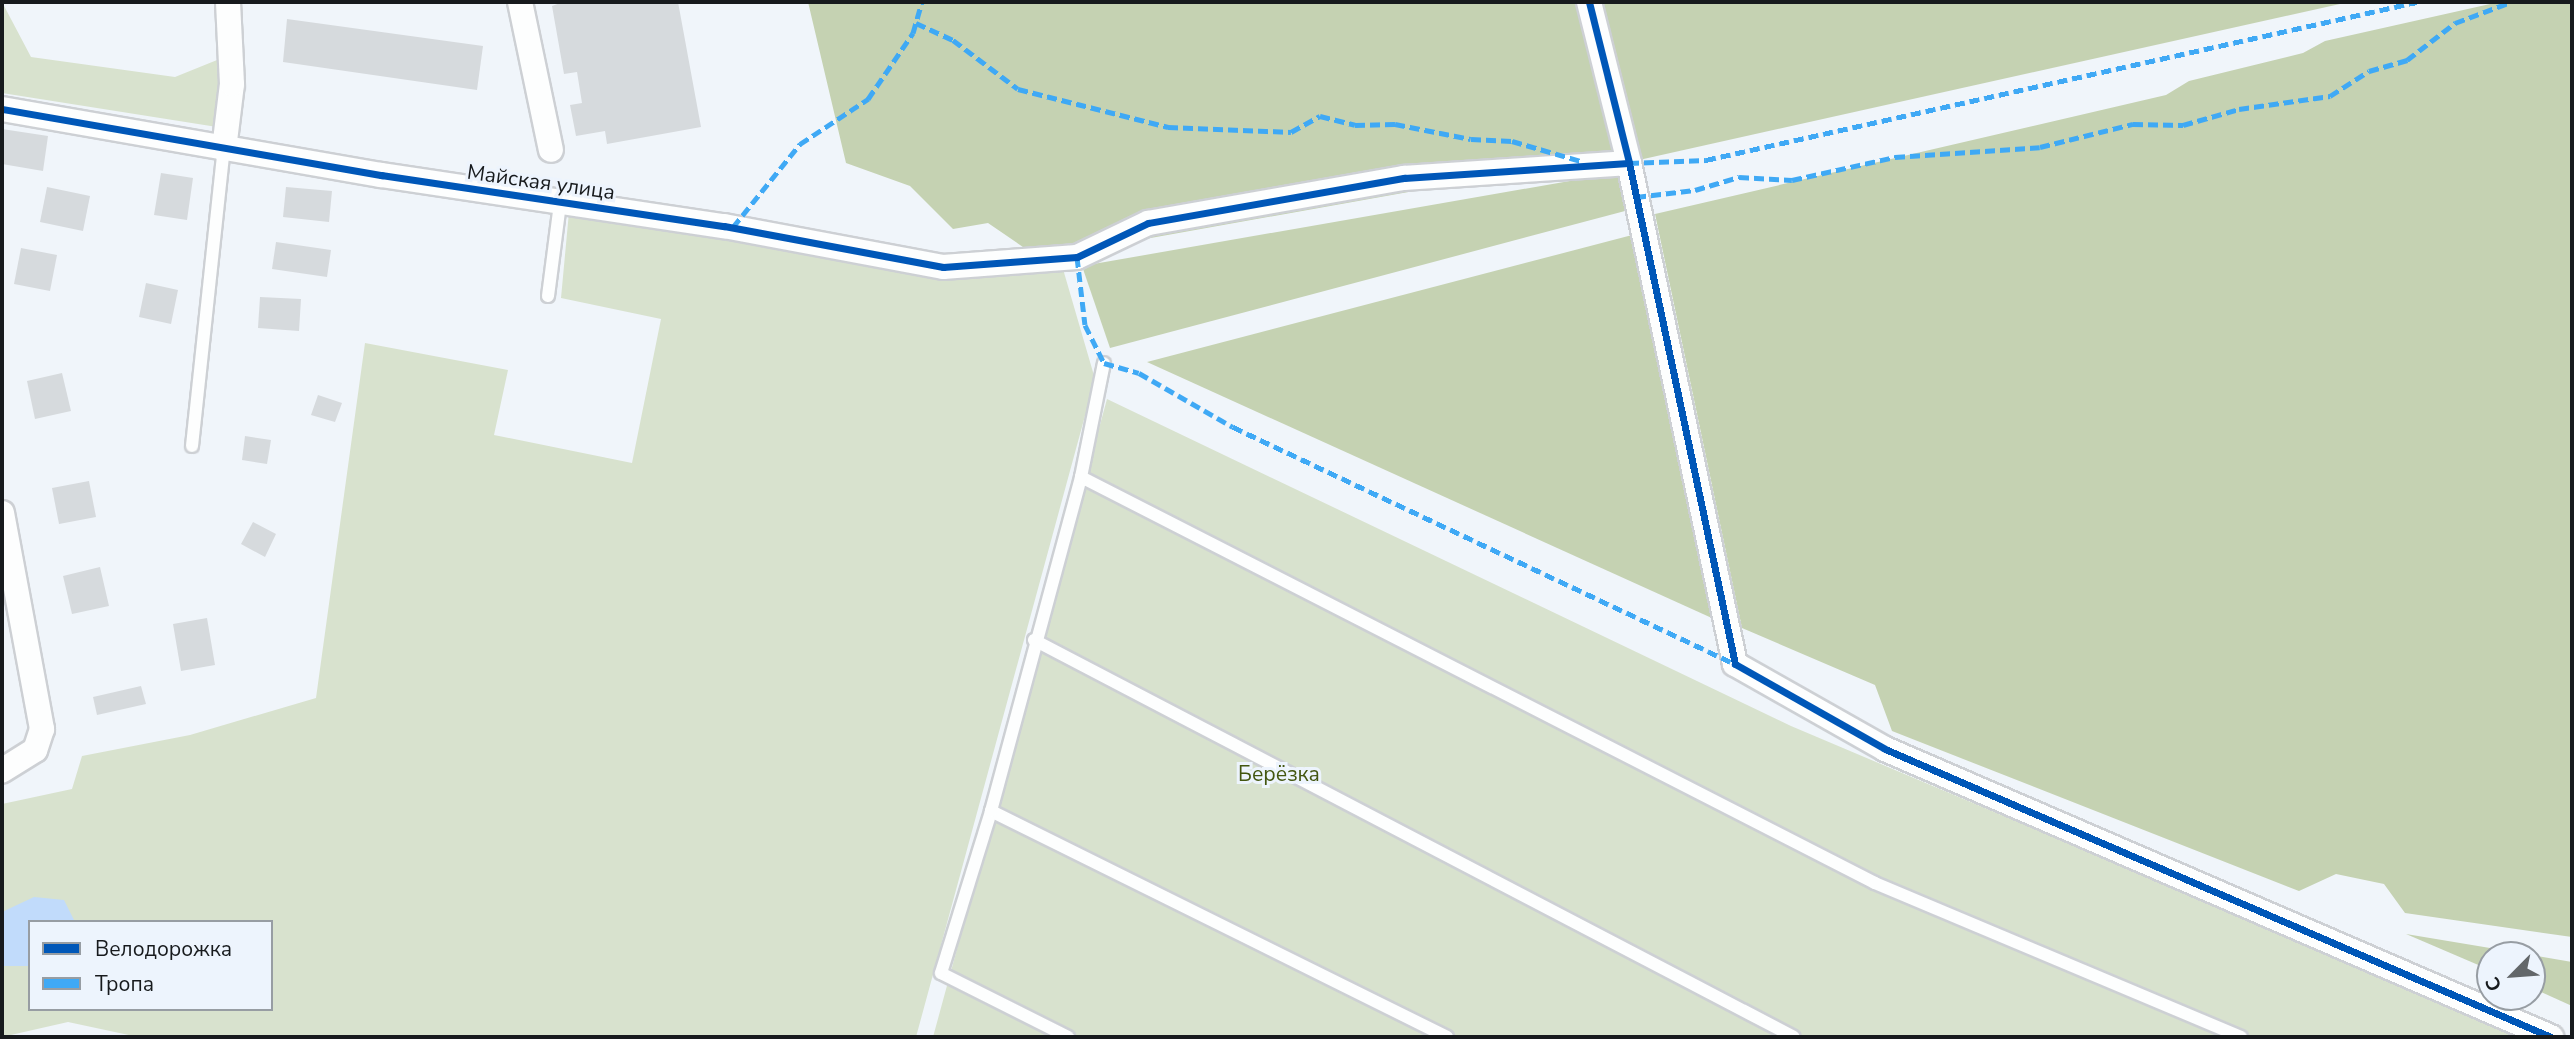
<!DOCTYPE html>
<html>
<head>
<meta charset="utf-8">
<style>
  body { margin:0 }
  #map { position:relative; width:2574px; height:1039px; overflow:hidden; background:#f0f5fa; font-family:"Nunito Sans",sans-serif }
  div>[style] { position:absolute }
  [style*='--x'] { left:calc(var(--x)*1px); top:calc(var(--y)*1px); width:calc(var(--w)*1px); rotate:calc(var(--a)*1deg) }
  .green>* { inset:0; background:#d8e2ce }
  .forest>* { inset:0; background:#c5d2b2 }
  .water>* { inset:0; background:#c1dbfb }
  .building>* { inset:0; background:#d6dadd }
  .roads { filter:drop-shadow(2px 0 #cdd0d4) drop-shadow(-2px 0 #cdd0d4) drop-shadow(0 2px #cdd0d4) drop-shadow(0 -2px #cdd0d4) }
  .service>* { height:12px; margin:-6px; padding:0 6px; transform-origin:6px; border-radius:6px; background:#fdfefe }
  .minor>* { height:24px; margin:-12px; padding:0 12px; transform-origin:12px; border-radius:12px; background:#fdfefe }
  .quiet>* { height:5px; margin-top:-2.5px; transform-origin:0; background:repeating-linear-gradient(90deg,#3fa9f5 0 10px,transparent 0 15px) }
  .cycleway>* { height:7px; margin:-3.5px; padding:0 3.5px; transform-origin:3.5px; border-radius:3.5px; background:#0057b8 }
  span { translate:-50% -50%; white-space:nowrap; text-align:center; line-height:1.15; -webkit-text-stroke:6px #edf4fd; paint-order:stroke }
  .street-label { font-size:21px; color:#171a1d }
  .park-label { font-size:21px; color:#435610 }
  .frame { position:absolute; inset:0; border:4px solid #171a1d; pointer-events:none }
  .legend { position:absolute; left:28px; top:920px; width:245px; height:91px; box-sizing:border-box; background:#edf4fd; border:2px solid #979da3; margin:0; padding:9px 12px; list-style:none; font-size:21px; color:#171a1d }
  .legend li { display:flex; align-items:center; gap:14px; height:35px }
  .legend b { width:35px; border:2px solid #979da3 }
  .north { position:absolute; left:2476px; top:941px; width:70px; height:70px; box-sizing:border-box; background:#edf4fd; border:2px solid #979da3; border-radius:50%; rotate:245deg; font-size:19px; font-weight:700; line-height:28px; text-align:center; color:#171a1d }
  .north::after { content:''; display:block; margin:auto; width:24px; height:32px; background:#63676a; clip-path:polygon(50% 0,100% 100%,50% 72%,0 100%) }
</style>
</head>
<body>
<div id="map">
  <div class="green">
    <i style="clip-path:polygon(2px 2px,31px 57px,175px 77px,222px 58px,217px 127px,2px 93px)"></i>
    <i style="clip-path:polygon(evenodd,569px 212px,944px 278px,1063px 269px,1095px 379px,916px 1037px,138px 1037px,68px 1022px,2px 1037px,2px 804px,72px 789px,82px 756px,190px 735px,316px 698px,365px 343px,508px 370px,494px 435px,632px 463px,661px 319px,561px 298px,569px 212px,30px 922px,271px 922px,271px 1009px,30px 1009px,30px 922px)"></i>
    <i style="clip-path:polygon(1107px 399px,1791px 726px,2526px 1037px,933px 1037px)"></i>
  </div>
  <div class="forest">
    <i style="clip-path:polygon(808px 2px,1577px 2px,1615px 155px,1039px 258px,988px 223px,953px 229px,910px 186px,846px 163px)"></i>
    <i style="clip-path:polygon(1599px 2px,2349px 2px,1639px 160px)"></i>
    <i style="clip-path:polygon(2499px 2px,2572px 2px,2572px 937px,2405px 913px,2384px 884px,2336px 874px,2299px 891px,1892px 731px,1875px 685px,1742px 628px,1655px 214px,2166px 95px,2189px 81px,2303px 53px,2325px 41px)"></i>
    <i style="clip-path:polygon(1621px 172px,1625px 211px,1110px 348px,1082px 266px)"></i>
    <i style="clip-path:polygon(1636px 234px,1714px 619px,1147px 362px)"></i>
    <i style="clip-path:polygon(2406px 934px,2532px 955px,2490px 955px,2490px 970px)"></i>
    <i style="clip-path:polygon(2532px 955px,2572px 962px,2572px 1006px,2532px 988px)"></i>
  </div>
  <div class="water">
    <i style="clip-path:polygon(34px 897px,64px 900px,75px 922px,30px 922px,30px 966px,2px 966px,2px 912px)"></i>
  </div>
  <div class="building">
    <i style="clip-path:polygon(563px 2px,678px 2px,701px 127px,607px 144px,605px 131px,576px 136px,570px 105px,582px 103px,577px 72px,564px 74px,552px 6px)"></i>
    <i style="clip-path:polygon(287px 19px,483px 46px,477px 90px,283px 62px)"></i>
    <i style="clip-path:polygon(2px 129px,48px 136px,43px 171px,2px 164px)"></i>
    <i style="clip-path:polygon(161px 173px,193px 178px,187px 220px,154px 215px)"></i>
    <i style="clip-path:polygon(47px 187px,90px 196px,83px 231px,40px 222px)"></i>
    <i style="clip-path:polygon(286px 187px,332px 191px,329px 222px,283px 217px)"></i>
    <i style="clip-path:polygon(276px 242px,331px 250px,327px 277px,272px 269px)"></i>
    <i style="clip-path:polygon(21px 248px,57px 255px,50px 291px,14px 284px)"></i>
    <i style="clip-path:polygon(146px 283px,178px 290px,171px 324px,139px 317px)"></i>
    <i style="clip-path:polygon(260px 297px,301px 299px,299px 331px,258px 328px)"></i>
    <i style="clip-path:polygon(62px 373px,71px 411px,35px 419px,27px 381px)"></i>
    <i style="clip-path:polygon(318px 395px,342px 403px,335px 422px,311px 415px)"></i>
    <i style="clip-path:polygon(245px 436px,271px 440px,267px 464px,242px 460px)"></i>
    <i style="clip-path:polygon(89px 481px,96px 517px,59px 524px,52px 488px)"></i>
    <i style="clip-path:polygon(253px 522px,276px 534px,265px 557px,241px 544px)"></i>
    <i style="clip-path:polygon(100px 567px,109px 606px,72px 614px,63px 576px)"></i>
    <i style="clip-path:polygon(207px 618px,215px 665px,181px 671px,173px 624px)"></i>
    <i style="clip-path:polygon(141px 686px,146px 704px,97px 715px,93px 697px)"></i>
  </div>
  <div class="roads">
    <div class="service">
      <i style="--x:548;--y:296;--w:94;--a:-82.6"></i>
      <i style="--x:192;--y:446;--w:299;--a:-83.9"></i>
      <i style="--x:1081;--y:477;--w:892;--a:27.08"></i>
      <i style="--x:1875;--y:883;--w:397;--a:22.8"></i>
      <i style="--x:1034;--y:640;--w:857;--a:27.58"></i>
      <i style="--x:991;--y:811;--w:509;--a:26.36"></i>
      <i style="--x:1068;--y:1037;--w:142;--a:-153.3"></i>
      <i style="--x:941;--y:973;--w:170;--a:-72.8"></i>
      <i style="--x:991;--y:811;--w:346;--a:-74.9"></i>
      <i style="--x:1081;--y:477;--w:116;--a:-78.6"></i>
    </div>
    <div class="minor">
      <i style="--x:520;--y:2;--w:151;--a:78.2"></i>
      <i style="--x:1589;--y:2;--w:166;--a:76"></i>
      <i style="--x:1629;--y:163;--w:512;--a:78.05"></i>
      <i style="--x:1735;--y:664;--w:172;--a:29.5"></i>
      <i style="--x:1885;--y:749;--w:726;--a:23.39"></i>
      <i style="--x:2;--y:109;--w:385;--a:9.9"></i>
      <i style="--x:381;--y:175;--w:347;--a:8.5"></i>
      <i style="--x:724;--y:226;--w:223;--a:10.6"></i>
      <i style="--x:943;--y:267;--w:134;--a:-4.3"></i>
      <i style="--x:1077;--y:257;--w:79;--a:-25.6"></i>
      <i style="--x:1148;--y:223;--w:260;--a:-10"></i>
      <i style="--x:1404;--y:178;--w:225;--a:-3.8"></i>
      <i style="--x:224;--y:149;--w:65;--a:-83"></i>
      <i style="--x:232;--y:84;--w:82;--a:-92.8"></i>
      <i style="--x:2;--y:513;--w:220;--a:79.5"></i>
      <i style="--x:42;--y:729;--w:22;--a:108"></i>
      <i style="--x:35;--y:750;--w:39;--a:148"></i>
    </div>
  </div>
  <div class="quiet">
    <i style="--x:916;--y:23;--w:41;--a:24.7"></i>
    <i style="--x:953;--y:40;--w:81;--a:37"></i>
    <i style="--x:1018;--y:89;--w:155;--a:14.2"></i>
    <i style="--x:1168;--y:127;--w:123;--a:2.3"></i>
    <i style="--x:1291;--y:132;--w:33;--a:-29"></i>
    <i style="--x:1320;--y:116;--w:36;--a:14"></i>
    <i style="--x:1355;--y:125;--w:40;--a:-1.4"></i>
    <i style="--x:1395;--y:124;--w:77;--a:11.2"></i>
    <i style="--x:1471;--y:139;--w:41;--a:2.8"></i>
    <i style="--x:1512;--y:141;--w:72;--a:16.2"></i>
    <i style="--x:1629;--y:163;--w:77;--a:-2.2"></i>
    <i style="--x:1706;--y:160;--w:728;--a:-12.53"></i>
    <i style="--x:1636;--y:197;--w:59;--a:-6.8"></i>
    <i style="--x:1695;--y:190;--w:46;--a:-16.5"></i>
    <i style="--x:1739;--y:177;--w:53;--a:3.2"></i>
    <i style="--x:1792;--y:180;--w:106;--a:-12.6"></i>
    <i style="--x:1895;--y:157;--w:145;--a:-3.9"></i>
    <i style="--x:2040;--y:147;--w:96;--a:-13.9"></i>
    <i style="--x:2133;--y:124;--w:50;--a:1.1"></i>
    <i style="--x:2183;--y:125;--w:58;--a:-15.9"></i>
    <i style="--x:2239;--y:109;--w:92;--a:-8.1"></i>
    <i style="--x:2330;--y:96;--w:46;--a:-32.7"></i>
    <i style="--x:2369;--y:71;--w:40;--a:-16"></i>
    <i style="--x:2407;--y:60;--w:61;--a:-37.6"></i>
    <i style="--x:2455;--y:23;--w:60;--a:-20.6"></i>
    <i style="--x:733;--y:227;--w:107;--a:-51.1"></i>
    <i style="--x:800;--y:144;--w:82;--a:-33.5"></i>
    <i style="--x:868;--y:99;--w:80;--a:-55.7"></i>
    <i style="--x:913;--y:33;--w:32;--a:-74"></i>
    <i style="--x:1077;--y:257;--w:68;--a:83.3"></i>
    <i style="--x:1085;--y:325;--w:42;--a:63.4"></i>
    <i style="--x:1104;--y:363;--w:36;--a:16"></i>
    <i style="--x:1139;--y:373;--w:108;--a:29.9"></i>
    <i style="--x:1233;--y:427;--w:555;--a:25.27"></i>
  </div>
  <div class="cycleway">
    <i style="--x:1589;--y:2;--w:166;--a:76"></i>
    <i style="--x:1629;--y:163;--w:512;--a:78.05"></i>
    <i style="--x:1735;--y:664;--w:172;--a:29.5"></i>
    <i style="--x:1885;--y:749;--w:726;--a:23.39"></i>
    <i style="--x:2;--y:109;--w:385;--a:9.9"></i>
    <i style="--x:381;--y:175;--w:347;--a:8.5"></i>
    <i style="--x:724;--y:226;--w:223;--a:10.6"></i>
    <i style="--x:943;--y:267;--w:134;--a:-4.3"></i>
    <i style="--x:1077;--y:257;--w:79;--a:-25.6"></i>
    <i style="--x:1148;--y:223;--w:260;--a:-10"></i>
    <i style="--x:1404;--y:178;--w:225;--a:-3.8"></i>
  </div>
  <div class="street-label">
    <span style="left:541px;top:182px;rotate:8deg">Майская улица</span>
  </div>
  <div class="park-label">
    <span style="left:1279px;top:774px">Берёзка</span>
  </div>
  <div class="frame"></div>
  <ul class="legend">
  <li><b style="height:9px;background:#0057b8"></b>Велодорожка</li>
  <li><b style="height:9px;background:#3fa9f5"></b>Тропа</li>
  </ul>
  <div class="north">С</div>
</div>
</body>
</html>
